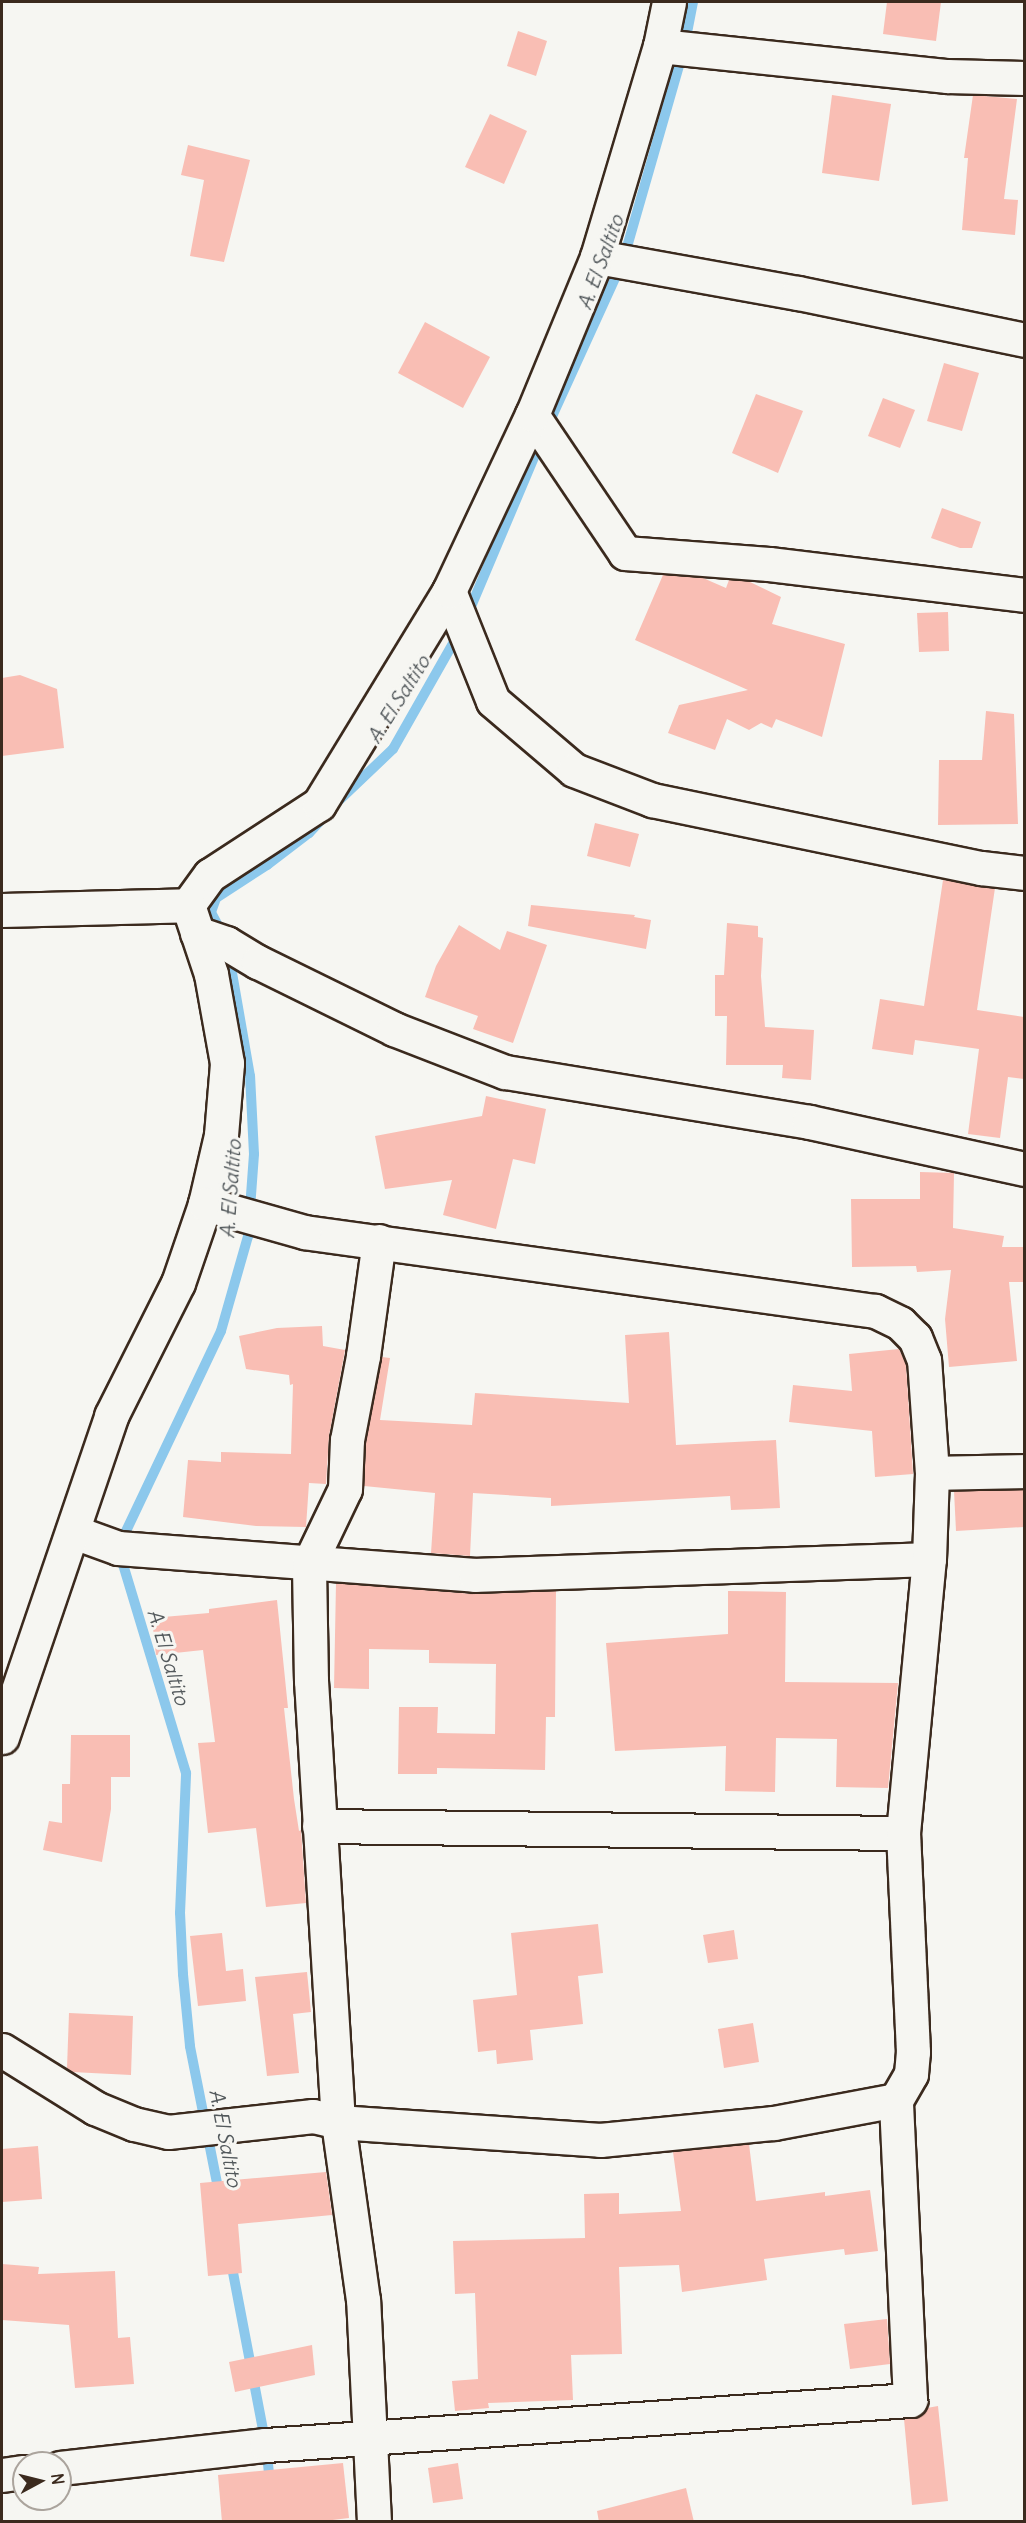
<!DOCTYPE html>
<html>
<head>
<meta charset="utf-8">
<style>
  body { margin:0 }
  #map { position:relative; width:1026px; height:2523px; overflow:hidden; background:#f6f6f2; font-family:Delius,sans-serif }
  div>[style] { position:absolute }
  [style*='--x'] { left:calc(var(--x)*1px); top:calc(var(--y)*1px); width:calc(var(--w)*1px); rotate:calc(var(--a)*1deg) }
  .stream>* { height:10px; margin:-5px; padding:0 5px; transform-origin:5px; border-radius:5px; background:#8cc8ec }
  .building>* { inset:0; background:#f9beb4 }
  .roads { filter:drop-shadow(2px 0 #3b2a1e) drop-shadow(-2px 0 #3b2a1e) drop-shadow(0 2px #3b2a1e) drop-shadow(0 -2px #3b2a1e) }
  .street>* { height:33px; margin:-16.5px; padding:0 16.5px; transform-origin:16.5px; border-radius:16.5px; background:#f6f6f2 }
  span { translate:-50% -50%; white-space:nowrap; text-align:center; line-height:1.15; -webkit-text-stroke:6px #f6f6f2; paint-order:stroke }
  .water-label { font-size:20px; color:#53595c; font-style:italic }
  .frame { position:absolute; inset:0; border:3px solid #3b2a1e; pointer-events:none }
  .north { position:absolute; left:12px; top:2451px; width:60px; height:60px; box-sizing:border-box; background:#f6f6f2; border:2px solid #aba49d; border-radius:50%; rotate:83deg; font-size:16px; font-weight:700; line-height:24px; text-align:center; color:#3b2a1e }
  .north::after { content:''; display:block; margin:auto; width:21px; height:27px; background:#3b2a1e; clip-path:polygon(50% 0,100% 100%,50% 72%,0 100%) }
</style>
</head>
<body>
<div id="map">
  <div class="stream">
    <i style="--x:467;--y:616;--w:198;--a:-67.1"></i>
    <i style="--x:544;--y:434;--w:190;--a:-65.5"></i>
    <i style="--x:623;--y:261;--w:222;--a:-74"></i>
    <i style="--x:684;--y:48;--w:47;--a:-78.9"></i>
    <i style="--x:334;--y:805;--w:81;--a:-43.5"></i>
    <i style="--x:393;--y:749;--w:133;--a:-60.4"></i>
    <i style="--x:223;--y:935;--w:26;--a:-118"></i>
    <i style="--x:211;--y:912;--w:15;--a:-70"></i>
    <i style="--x:216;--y:898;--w:61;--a:-32.9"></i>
    <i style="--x:267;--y:865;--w:53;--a:-37.3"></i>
    <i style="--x:309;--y:833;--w:22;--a:-47"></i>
    <i style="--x:219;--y:2193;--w:150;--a:-101.2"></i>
    <i style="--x:190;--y:2046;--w:72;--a:-95.6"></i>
    <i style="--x:183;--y:1974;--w:61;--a:-92.8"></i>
    <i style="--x:180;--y:1913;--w:140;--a:-87.5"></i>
    <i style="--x:186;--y:1773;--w:235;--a:-106.8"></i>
    <i style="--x:118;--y:1548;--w:240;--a:-64.6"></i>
    <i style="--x:221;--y:1331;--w:99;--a:-74.1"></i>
    <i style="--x:248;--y:1236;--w:82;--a:-85.8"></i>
    <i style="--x:254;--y:1154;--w:78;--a:-92.9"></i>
    <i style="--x:250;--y:1076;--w:128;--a:-99.9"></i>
    <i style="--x:231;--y:2262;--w:186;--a:79.2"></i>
    <i style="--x:266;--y:2445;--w:38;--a:84"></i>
  </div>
  <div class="building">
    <i style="clip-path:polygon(887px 2px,941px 2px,936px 41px,883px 34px)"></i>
    <i style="clip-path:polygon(518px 31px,547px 41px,536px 76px,507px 66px)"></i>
    <i style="clip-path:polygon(832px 95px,891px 104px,879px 181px,822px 173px)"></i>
    <i style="clip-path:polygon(973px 95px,1017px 99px,1004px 199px,1018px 200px,1015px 235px,962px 230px,968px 158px,964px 158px)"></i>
    <i style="clip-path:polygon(490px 114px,527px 131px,504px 184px,465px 167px)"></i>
    <i style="clip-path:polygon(188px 145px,250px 160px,224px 262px,190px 256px,204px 180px,181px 175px)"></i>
    <i style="clip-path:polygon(425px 322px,490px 357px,463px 408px,398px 373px)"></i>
    <i style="clip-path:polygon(944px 363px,979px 373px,962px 431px,927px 421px)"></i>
    <i style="clip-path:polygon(756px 394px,803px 411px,778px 473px,732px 453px)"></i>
    <i style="clip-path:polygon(883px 398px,915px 410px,900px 448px,868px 436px)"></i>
    <i style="clip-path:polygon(942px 508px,981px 522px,972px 548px,960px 548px,931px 538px)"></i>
    <i style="clip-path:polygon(663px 575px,703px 578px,726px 588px,729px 580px,748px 581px,781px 597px,772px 624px,845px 644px,822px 737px,776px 719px,772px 728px,761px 723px,749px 730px,727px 719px,715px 750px,668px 733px,679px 705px,748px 690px,635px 640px)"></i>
    <i style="clip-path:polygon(948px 612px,949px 651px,919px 652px,917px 613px)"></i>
    <i style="clip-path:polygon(20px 675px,57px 689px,64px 748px,2px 756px,2px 678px)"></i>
    <i style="clip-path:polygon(986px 711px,1014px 714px,1018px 824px,938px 825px,939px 760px,982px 760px)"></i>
    <i style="clip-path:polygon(595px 823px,639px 834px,630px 867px,587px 856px)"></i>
    <i style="clip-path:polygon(943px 880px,995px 888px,977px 1010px,1024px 1017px,1024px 1079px,1008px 1077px,1000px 1138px,968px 1134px,979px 1049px,915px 1040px,913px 1055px,872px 1049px,880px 999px,924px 1006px)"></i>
    <i style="clip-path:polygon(531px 905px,635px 915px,634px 917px,651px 920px,646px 949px,528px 926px)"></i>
    <i style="clip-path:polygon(727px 923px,758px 926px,758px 937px,763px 938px,761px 976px,765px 1027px,814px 1030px,811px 1080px,782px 1078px,783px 1065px,726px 1065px,727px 1016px,715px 1016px,715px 975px,724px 975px)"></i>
    <i style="clip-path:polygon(459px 925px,500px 950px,507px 931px,547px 945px,513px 1043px,473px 1029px,478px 1016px,425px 997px,436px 966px)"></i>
    <i style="clip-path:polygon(486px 1096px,546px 1109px,535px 1164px,513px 1159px,496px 1229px,443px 1215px,452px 1180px,385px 1189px,375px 1136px,482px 1116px)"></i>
    <i style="clip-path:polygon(920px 1172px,954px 1173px,953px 1228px,1004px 1236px,1002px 1247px,1024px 1247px,1024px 1282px,1009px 1282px,1017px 1361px,949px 1367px,945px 1319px,951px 1270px,917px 1272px,916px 1266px,852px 1267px,851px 1199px,920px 1199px)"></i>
    <i style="clip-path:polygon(322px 1326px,323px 1346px,345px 1350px,329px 1436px,326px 1484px,309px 1483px,306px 1527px,256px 1526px,183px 1517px,188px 1460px,221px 1462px,221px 1452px,291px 1454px,293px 1384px,290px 1385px,289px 1375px,246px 1369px,239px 1336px,277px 1328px)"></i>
    <i style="clip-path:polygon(669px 1332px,676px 1445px,776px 1440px,780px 1508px,731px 1510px,730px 1496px,551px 1506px,551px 1498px,473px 1493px,470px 1556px,431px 1553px,435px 1493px,364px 1486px,366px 1442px,382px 1357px,390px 1358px,380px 1420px,472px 1425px,475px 1393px,629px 1403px,625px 1335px)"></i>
    <i style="clip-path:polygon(899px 1349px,906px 1364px,913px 1474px,875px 1477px,872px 1431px,789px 1422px,793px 1385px,852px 1391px,849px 1354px)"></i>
    <i style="clip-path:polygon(1024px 1490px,1024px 1527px,956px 1531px,954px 1491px)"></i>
    <i style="clip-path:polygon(336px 1583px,474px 1594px,556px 1591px,555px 1717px,546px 1717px,545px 1770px,437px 1768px,437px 1774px,398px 1774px,399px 1707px,438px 1707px,437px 1733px,495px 1734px,496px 1664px,429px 1663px,429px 1650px,369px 1649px,369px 1689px,334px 1688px)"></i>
    <i style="clip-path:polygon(728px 1591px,786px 1592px,785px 1682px,898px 1683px,888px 1788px,836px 1787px,837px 1739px,776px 1738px,775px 1792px,725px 1791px,726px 1746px,615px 1751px,606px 1643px,728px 1634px)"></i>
    <i style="clip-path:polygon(277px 1600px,288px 1708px,284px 1708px,294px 1799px,299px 1831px,301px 1830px,306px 1903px,266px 1907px,256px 1828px,208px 1833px,198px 1743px,215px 1742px,203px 1650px,156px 1655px,152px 1618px,209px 1613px,209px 1609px)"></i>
    <i style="clip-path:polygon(71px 1735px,130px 1735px,130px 1777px,111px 1777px,111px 1809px,102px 1862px,43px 1850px,49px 1821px,62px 1823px,62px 1784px,70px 1784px)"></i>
    <i style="clip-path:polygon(598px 1924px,603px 1973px,578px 1976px,583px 2024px,530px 2030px,533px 2060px,497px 2064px,496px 2050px,478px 2052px,473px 2000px,517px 1995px,511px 1933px)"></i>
    <i style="clip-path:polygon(734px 1930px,738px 1959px,708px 1963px,703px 1935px)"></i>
    <i style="clip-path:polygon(222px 1933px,226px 1971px,243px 1969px,246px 2001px,198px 2006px,190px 1936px)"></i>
    <i style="clip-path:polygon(307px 1972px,311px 2012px,293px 2014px,299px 2073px,267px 2076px,255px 1977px)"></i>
    <i style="clip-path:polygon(69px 2013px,133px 2016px,131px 2075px,72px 2072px,67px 2068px)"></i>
    <i style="clip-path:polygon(753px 2023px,759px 2062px,724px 2068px,718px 2029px)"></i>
    <i style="clip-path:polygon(749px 2144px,756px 2201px,825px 2192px,825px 2196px,870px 2190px,878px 2251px,845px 2255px,844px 2249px,764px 2259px,767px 2280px,682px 2292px,679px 2265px,619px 2267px,622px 2354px,571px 2355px,573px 2400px,488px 2403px,489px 2408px,455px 2411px,452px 2381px,478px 2379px,475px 2293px,455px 2294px,453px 2241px,585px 2238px,584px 2194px,619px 2193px,619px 2214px,681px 2211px,673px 2152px)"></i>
    <i style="clip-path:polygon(38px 2146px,42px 2199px,2px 2202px,2px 2149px)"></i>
    <i style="clip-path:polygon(326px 2172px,332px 2215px,238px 2224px,242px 2273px,208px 2276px,200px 2183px)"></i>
    <i style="clip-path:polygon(2px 2264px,39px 2267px,38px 2274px,115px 2271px,118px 2338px,130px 2337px,134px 2384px,75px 2388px,69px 2325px,2px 2320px)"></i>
    <i style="clip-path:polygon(887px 2319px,890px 2364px,850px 2369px,844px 2324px)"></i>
    <i style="clip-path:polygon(312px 2345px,315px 2375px,235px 2392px,229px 2362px)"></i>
    <i style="clip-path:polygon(938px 2406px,948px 2501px,912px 2505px,904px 2419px,920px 2416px,927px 2408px)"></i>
    <i style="clip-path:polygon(343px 2463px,349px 2518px,316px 2522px,222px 2522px,218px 2475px)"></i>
    <i style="clip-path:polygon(458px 2463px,463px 2499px,433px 2503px,428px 2468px)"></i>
    <i style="clip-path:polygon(686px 2488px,694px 2522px,599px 2522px,597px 2511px)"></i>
  </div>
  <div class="roads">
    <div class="street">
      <i style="--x:660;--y:46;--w:289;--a:6"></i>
      <i style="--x:947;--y:76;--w:77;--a:1.5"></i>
      <i style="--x:597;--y:257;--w:204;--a:10.2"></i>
      <i style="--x:798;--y:293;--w:231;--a:11.7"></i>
      <i style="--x:532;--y:415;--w:166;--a:56"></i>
      <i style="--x:625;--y:553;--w:144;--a:4.4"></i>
      <i style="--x:769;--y:564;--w:257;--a:6.9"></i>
      <i style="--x:449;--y:591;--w:118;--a:68.2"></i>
      <i style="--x:493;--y:701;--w:106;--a:40.4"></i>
      <i style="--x:574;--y:770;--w:84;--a:21"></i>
      <i style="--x:652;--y:800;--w:336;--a:11.7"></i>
      <i style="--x:981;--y:868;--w:43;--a:6.6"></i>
      <i style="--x:188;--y:905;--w:37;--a:-54"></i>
      <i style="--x:210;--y:875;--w:130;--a:-33.1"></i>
      <i style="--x:319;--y:804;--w:250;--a:-58.6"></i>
      <i style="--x:449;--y:591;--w:195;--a:-64.8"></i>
      <i style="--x:532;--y:415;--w:171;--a:-67.6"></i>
      <i style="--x:597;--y:257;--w:220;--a:-73.4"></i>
      <i style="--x:660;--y:46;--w:45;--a:-78.4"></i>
      <i style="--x:2;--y:910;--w:186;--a:-1.5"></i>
      <i style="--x:197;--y:933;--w:31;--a:19"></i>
      <i style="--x:226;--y:943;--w:37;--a:31"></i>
      <i style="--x:258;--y:962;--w:152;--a:26.2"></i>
      <i style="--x:394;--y:1029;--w:119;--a:21.2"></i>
      <i style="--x:505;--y:1072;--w:308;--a:9.3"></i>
      <i style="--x:809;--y:1122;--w:220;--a:12.3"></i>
      <i style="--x:932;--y:1473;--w:92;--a:-1.2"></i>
      <i style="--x:74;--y:1532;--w:47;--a:20"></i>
      <i style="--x:118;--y:1548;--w:358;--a:4.3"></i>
      <i style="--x:475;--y:1575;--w:454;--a:-2"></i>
      <i style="--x:2;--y:1737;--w:339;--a:-71.2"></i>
      <i style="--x:111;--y:1416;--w:149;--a:-63.3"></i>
      <i style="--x:178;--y:1283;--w:83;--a:-71.1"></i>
      <i style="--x:205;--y:1204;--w:71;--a:-76.9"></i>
      <i style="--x:221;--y:1135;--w:72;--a:-85.2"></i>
      <i style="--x:227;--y:1063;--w:90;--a:-100.2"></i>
      <i style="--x:211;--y:974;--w:73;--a:-108.4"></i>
      <i style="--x:319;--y:1826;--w:584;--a:0.69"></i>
      <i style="--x:2;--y:2050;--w:110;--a:31.9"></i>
      <i style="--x:95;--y:2108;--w:42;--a:22.3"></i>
      <i style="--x:134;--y:2124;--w:35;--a:13"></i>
      <i style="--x:168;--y:2132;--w:146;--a:-6.3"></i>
      <i style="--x:313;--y:2116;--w:26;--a:13"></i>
      <i style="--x:338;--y:2122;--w:263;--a:3.9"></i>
      <i style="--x:600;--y:2140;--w:175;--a:-5.6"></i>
      <i style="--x:774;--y:2123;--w:124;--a:-10.7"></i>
      <i style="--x:60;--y:2468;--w:207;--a:-6.4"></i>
      <i style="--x:266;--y:2445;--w:646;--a:-4"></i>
      <i style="--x:910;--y:2400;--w:300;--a:-92.7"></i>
      <i style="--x:896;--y:2100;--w:30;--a:-60"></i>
      <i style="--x:911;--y:2074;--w:22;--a:-85"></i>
      <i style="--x:913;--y:2052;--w:219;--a:-92.6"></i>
      <i style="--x:903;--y:1833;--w:275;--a:-84.6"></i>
      <i style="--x:929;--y:1559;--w:86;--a:-88"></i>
      <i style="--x:932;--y:1473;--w:113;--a:-94"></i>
      <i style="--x:924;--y:1360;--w:24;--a:-112"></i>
      <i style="--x:915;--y:1338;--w:21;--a:-135"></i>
      <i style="--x:900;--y:1323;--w:28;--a:-154"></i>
      <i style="--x:875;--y:1311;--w:576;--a:-172.12"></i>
      <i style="--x:304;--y:1232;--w:103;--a:-164.2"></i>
      <i style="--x:2;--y:2475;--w:22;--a:-8"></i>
      <i style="--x:374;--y:2522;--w:222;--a:-92.8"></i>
      <i style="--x:363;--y:2300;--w:180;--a:-98"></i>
      <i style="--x:338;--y:2122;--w:442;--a:-93.5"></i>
      <i style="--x:311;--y:1681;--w:117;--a:-91"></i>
      <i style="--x:309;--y:1564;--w:83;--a:-64.4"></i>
      <i style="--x:345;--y:1489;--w:49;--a:-87.7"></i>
      <i style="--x:347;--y:1440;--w:86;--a:-79.2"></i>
      <i style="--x:363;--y:1356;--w:116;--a:-82.1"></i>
    </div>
  </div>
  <div class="water-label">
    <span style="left:600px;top:262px;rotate:-70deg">A. El Saltito</span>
    <span style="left:398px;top:699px;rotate:-58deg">A. El Saltito</span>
    <span style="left:230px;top:1189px;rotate:-86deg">A. El Saltito</span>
    <span style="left:169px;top:1657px;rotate:73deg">A. El Saltito</span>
    <span style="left:226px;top:2138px;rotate:79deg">A. El Saltito</span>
  </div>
  <div class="frame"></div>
  <div class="north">N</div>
</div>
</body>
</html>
